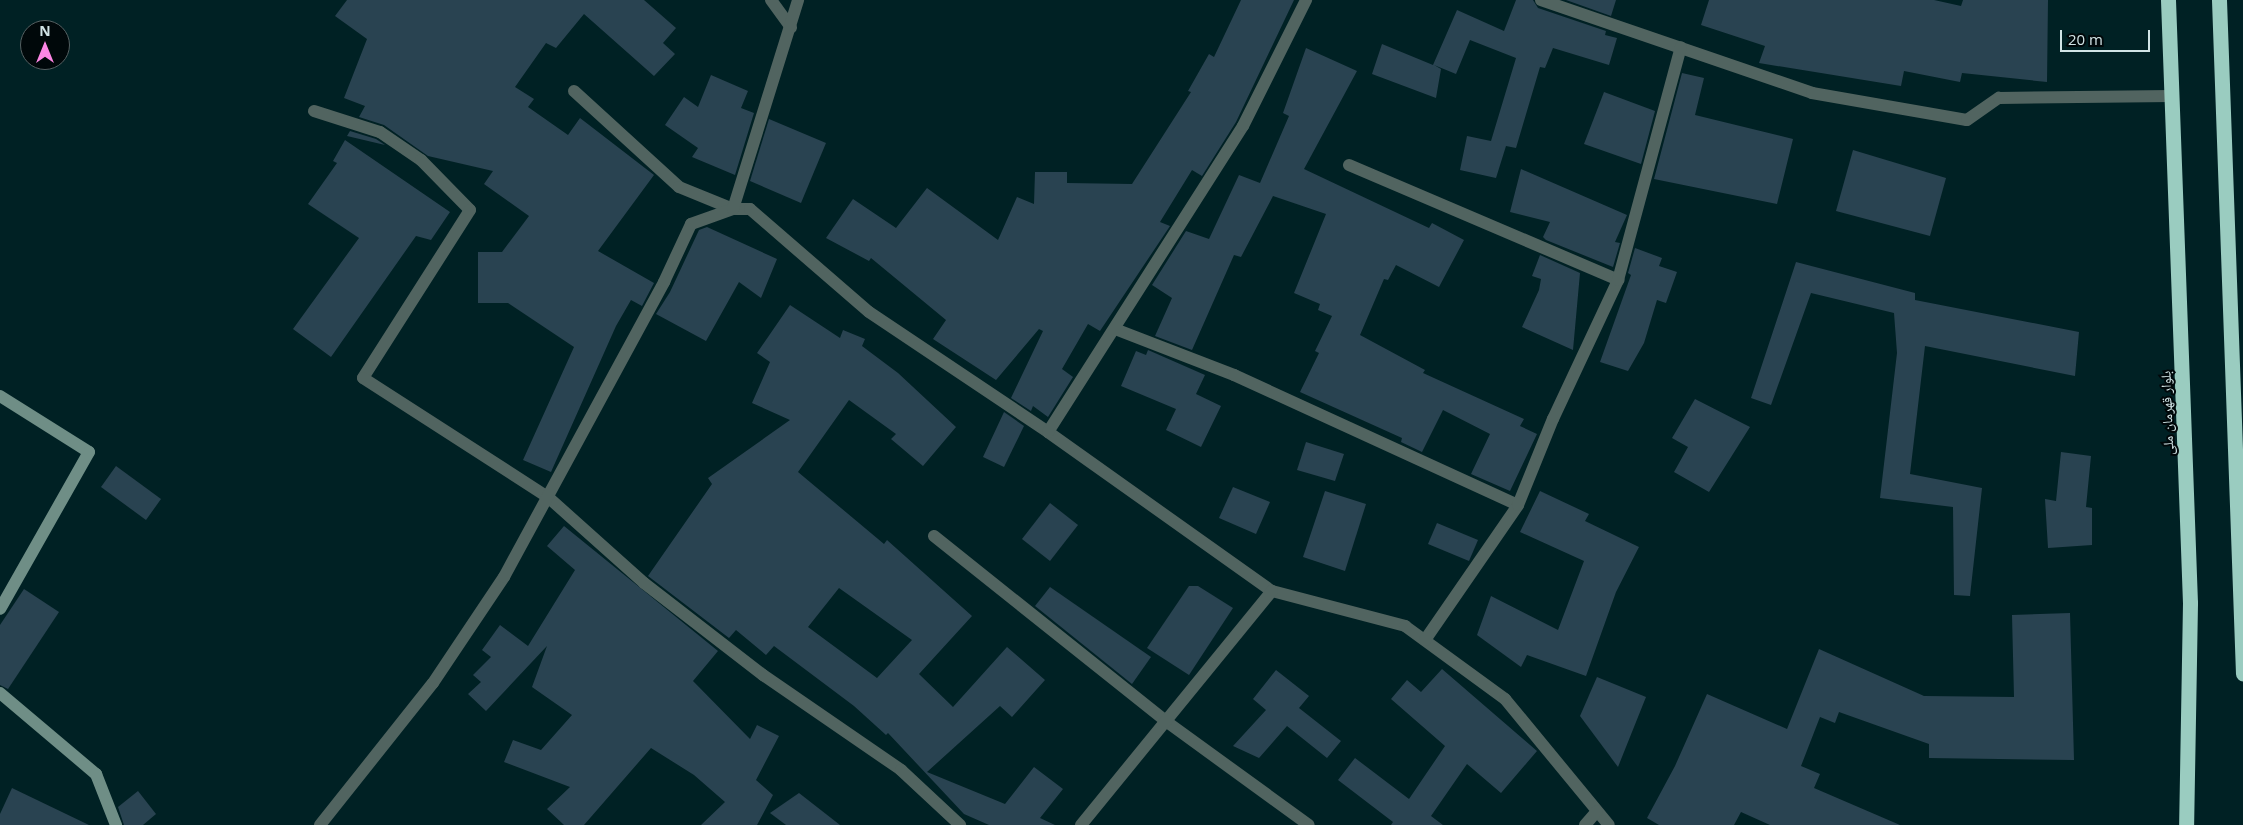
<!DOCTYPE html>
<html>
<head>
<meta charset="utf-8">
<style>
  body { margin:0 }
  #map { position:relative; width:2243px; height:825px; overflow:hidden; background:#002124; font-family:"Open Sans","Noto Naskh Arabic",sans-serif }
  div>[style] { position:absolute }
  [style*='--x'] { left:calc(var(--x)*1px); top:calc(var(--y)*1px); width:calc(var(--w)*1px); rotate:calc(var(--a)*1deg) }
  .building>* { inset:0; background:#294351 }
  .street>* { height:12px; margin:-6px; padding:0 6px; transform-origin:6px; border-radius:6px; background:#516460 }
  .secondary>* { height:12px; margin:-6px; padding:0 6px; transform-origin:6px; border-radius:6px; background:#6f8e86 }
  .highway>* { height:15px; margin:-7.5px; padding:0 7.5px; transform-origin:7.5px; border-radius:7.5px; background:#9accc0 }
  span { translate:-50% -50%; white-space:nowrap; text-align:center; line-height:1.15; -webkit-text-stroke:4px #00080a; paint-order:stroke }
  .street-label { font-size:14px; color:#d1e4e6 }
  .north { position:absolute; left:20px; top:20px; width:50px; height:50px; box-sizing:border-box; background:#00080a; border:1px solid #546062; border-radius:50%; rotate:0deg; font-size:14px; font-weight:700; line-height:20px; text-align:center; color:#d1e4e6 }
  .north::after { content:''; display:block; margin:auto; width:18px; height:22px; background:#fc86e4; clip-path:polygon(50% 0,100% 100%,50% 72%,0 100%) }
  .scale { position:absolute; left:2060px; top:30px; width:90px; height:22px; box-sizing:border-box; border:2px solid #d1e4e6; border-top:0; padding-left:6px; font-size:15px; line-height:18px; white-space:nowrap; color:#d1e4e6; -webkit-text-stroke:4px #00080a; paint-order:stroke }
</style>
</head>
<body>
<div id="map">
  <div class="building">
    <i style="clip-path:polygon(347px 0,644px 0,676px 28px,663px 43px,675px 54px,654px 76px,584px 14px,556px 48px,546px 43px,515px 87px,534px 99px,528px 107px,568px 135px,580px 118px,654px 175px,598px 251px,654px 283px,642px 306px,631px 300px,616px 326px,551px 472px,523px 460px,574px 347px,508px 303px,478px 303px,478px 252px,502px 252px,529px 216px,484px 184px,493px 171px,428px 156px,384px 125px,359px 117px,365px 106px,344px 98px,367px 39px,335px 16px)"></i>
    <i style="clip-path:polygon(1241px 0,1294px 0,1236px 122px,1202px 176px,1192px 170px,1160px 222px,1170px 226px,1100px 331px,1088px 324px,1062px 369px,1073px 377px,1048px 417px,1033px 406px,1031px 411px,1011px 398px,1043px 331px,1039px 329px,996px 380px,933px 339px,946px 320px,871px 258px,869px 261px,826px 238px,853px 199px,896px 228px,927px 188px,998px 240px,1017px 197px,1034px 204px,1035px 172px,1067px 172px,1067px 183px,1132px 184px,1191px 92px,1188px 91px,1209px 54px,1214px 57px)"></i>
    <i style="clip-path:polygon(1516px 0,1533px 0,1538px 8px,1606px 31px,1605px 35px,1617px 38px,1609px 65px,1553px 48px,1545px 68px,1540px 67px,1516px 148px,1506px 146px,1496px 178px,1460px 170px,1467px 136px,1491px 141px,1516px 58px,1470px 40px,1456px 74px,1434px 65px,1441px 69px,1436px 98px,1372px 74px,1382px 44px,1433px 65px,1457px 10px,1504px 31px)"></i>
    <i style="clip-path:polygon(1566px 0,1616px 0,1611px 16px)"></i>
    <i style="clip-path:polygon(1709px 0,1934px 0,1961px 6px,1963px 0,2048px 0,2047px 82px,1962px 73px,1960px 82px,1904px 71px,1901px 86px,1759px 63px,1765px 46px,1701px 25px)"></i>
    <i style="clip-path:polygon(1306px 48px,1357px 71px,1304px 169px,1429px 228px,1432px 223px,1464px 240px,1439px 287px,1396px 265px,1388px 280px,1384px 279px,1360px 335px,1425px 370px,1423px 373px,1524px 419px,1520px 426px,1537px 434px,1510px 491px,1471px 474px,1490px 434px,1443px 410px,1422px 452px,1401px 442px,1402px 438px,1300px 392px,1319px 353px,1315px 351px,1332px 316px,1318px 310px,1320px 304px,1294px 293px,1326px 214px,1273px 196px,1241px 257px,1234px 255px,1192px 350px,1155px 336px,1172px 298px,1152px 285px,1186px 231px,1209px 239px,1239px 175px,1260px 183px,1289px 116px,1283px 113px)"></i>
    <i style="clip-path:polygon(1682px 73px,1704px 78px,1695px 115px,1793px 139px,1777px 204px,1654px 179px)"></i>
    <i style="clip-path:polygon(711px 75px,748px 91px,741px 108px,754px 113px,735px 175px,692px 157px,698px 148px,665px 125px,684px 97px,698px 107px)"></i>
    <i style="clip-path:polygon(1604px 92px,1655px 111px,1641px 164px,1584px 144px)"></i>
    <i style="clip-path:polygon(769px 119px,826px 143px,801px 203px,750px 181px)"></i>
    <i style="clip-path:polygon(350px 131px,376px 139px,385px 145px,347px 136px)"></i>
    <i style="clip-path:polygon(345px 140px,450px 212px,431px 240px,416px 236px,331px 357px,293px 329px,359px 238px,308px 204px,337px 163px,333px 161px)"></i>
    <i style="clip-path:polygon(1853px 150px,1946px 178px,1930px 236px,1836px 211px)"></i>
    <i style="clip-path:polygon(1521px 169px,1627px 215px,1615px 242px,1620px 243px,1613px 267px,1546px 240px,1543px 237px,1550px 222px,1510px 212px)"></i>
    <i style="clip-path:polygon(707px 227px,777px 259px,761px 298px,739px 282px,706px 341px,656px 314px,670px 292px,699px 230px)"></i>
    <i style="clip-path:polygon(1635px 248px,1662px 258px,1659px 266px,1677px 272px,1666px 303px,1657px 300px,1644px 343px,1628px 371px,1600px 362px,1631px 275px,1628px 273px)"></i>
    <i style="clip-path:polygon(1540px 255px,1580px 273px,1573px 350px,1522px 327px,1539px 290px,1541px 279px,1532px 276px)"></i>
    <i style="clip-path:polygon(1796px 262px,1915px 293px,1915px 300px,2079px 332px,2075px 376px,1925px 346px,1910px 474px,1982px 488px,1970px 596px,1954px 595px,1953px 507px,1880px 498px,1897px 353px,1894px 313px,1811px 293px,1771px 405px,1751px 398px)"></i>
    <i style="clip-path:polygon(evenodd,790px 305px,840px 338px,843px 330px,865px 339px,862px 346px,898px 373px,956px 427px,923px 466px,891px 439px,896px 434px,849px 400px,798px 472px,884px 544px,887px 540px,972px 616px,919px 674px,953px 707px,1007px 647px,1045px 680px,1012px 717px,1000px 706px,927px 772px,1005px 804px,1034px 767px,1063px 789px,1040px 818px,1055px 825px,989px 825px,964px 814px,888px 733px,886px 735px,854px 706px,774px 646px,766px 655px,736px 630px,729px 638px,648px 576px,712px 484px,708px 478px,790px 420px,752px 403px,770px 362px,757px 353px,790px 305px,839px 588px,912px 640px,877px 678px,808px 627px,839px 588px)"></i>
    <i style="clip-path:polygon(1148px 350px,1205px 375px,1196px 394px,1221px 406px,1201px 447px,1166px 430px,1176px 409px,1121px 386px,1136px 351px,1146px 355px)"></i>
    <i style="clip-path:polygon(1695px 399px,1750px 427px,1709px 492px,1674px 472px,1688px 447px,1672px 438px)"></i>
    <i style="clip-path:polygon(1004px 412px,1024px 426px,1004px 467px,983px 457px)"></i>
    <i style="clip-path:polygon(1306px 442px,1344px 454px,1335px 481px,1297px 470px)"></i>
    <i style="clip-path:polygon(2061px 452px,2091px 456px,2086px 507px,2092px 508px,2092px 545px,2048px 548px,2045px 499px,2056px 501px)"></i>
    <i style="clip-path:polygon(116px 466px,161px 499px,146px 520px,101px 487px)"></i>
    <i style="clip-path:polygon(1233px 487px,1270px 502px,1256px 534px,1219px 518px)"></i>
    <i style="clip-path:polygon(1325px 491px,1366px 504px,1345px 571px,1303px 557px)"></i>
    <i style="clip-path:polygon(1540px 491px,1589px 514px,1585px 521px,1639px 547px,1616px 592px,1586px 676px,1527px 655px,1521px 667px,1477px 635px,1491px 596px,1558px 630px,1584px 561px,1520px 532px)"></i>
    <i style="clip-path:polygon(1050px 503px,1078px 525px,1050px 561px,1022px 539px)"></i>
    <i style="clip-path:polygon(1437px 523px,1478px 540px,1469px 561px,1428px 544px)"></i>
    <i style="clip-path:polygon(564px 526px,718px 651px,693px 681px,750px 739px,757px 725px,779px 736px,756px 780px,773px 795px,757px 825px,701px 825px,725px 802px,694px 775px,651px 748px,584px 825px,564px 825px,547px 809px,570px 787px,504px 762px,513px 740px,541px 750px,572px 715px,532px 687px,547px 646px,486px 711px,468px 694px,481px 682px,473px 675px,491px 657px,482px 650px,500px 625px,528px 646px,575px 570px,547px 546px)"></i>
    <i style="clip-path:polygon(1189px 586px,1198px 586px,1233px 608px,1189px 675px,1147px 648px)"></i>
    <i style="clip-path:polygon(1050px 587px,1151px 657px,1132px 684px,1035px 606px)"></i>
    <i style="clip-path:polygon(24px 589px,59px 612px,8px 689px,0 685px,0 625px)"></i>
    <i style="clip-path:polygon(2070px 613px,2074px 760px,1929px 758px,1929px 744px,1839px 712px,1835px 723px,1820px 717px,1801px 766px,1820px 774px,1814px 788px,1900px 825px,1770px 825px,1741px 812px,1734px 825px,1659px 825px,1647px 818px,1675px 766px,1707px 694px,1787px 729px,1819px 649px,1924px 696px,2014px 697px,2012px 615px)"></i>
    <i style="clip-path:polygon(1442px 669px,1537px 751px,1501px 793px,1467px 764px,1431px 816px,1443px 825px,1391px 825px,1393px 822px,1338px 780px,1355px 758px,1409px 799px,1445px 746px,1391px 699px,1407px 680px,1421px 692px)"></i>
    <i style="clip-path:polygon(1276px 670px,1309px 696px,1299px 708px,1341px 741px,1327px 758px,1287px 726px,1259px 758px,1233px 746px,1266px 710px,1253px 699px)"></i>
    <i style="clip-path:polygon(1597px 677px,1646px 697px,1618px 767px,1580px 716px)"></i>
    <i style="clip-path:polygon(12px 788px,89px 825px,0 825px,0 814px)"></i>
    <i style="clip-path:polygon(138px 791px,156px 814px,143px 825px,124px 825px,118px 807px)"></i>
    <i style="clip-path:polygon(799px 793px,840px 825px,786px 825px,770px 813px)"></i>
  </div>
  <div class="street">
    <i style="--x:771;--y:0;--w:34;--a:54"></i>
    <i style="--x:1541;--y:0;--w:287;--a:18.9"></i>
    <i style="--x:1812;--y:93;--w:157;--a:9.9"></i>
    <i style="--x:1967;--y:120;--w:39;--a:-35"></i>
    <i style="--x:1999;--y:98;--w:173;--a:-0.7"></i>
    <i style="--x:574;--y:91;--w:142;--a:42.4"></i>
    <i style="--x:679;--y:187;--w:58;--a:22.2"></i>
    <i style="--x:733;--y:209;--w:17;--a:0"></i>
    <i style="--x:750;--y:209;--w:157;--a:40.9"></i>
    <i style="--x:869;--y:312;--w:216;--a:33.8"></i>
    <i style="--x:1048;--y:432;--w:275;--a:35.4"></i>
    <i style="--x:1272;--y:591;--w:138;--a:14.7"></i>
    <i style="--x:1405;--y:626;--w:124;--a:36.1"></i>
    <i style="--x:1505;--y:699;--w:163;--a:50.5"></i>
    <i style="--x:314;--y:111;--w:69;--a:17.7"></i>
    <i style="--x:380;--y:132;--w:50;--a:34.3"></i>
    <i style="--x:421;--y:160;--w:70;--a:45.6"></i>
    <i style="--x:470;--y:210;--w:199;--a:122.5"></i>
    <i style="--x:363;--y:378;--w:221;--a:32.8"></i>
    <i style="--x:549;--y:498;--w:127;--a:41.8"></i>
    <i style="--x:644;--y:583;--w:150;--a:37.7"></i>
    <i style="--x:763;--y:675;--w:168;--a:34.5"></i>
    <i style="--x:901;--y:770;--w:81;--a:43"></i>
    <i style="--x:1349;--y:165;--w:293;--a:23.1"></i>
    <i style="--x:1115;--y:329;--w:128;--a:21.1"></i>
    <i style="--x:1234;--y:375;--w:312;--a:24.6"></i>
    <i style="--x:1048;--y:432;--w:363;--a:-57.5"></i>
    <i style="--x:1243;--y:126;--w:141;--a:-63.4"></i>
    <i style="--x:934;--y:536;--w:298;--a:38.6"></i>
    <i style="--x:1167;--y:722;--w:175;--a:36"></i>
    <i style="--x:1425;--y:640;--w:164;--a:-55.4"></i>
    <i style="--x:1518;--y:505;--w:93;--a:-67.9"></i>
    <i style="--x:1553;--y:419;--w:153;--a:-64.9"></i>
    <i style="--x:1618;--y:280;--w:241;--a:-74.9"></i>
    <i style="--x:320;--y:825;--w:181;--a:-51.5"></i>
    <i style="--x:433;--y:683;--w:128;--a:-56.2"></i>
    <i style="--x:504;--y:577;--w:336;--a:-61.5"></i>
    <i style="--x:664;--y:282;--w:64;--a:-65"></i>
    <i style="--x:691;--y:224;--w:45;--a:-19.7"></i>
    <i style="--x:733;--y:209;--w:219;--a:-72.7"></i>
    <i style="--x:1081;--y:825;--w:302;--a:-50.8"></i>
    <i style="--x:1585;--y:825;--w:18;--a:-49"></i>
  </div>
  <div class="secondary">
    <i style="--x:0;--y:396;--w:105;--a:32.2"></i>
    <i style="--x:89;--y:452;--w:180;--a:119.5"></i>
    <i style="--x:0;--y:693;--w:126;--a:40.2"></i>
    <i style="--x:96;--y:774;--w:55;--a:68.6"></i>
  </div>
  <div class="highway">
    <i style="--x:2168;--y:0;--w:603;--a:87.91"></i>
    <i style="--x:2190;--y:603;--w:222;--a:91"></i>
    <i style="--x:2219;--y:0;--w:674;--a:87.96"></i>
  </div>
  <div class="street-label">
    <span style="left:2167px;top:413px;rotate:-92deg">بلوار قهرمان ملی</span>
  </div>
  <div class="north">N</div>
  <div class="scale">20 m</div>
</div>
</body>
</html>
